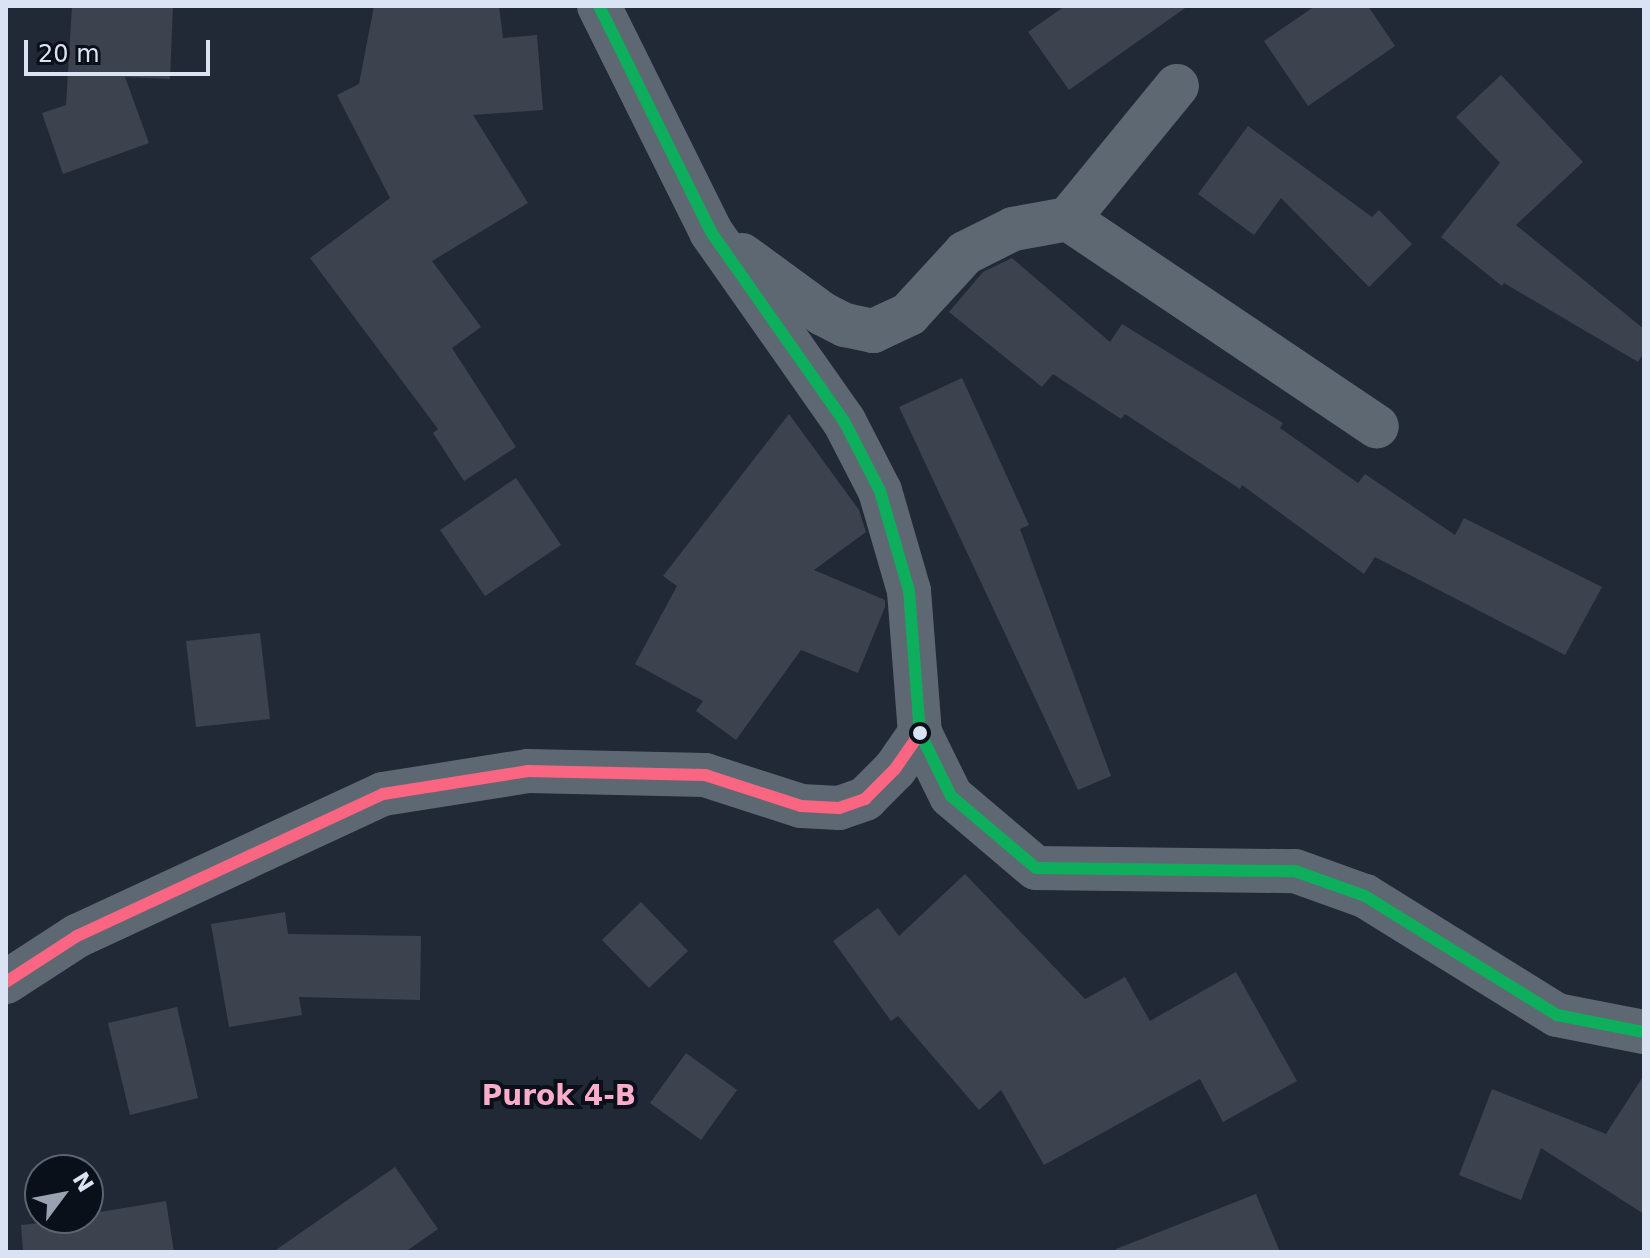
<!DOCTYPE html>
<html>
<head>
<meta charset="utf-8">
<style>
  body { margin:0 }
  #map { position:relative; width:1650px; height:1258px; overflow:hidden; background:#212936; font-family:"DejaVu Sans",sans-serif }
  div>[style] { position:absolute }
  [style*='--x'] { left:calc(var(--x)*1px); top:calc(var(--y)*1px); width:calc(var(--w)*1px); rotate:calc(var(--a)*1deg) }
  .building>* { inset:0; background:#3c434e }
  .minor>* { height:44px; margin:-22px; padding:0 22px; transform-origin:22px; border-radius:22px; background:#5e6872 }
  .bus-1>* { height:12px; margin:-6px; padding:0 6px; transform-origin:6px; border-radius:6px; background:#0daf5c }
  .bus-2>* { height:12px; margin:-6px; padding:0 6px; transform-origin:6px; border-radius:6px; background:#fa6682 }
  .dots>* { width:22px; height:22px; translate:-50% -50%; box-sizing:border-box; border:4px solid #0a101a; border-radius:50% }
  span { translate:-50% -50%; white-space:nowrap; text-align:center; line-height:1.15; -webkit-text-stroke:8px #0a101a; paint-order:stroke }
  .neighbourhood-label { font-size:28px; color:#fbaccb; font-weight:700 }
  .frame { position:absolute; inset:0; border:8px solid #d9e3f3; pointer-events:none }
  .north { position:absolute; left:24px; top:1154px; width:80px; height:80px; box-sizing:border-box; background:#0a101a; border:2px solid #5d6471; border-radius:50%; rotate:58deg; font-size:22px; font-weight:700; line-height:32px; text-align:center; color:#d9e3f3 }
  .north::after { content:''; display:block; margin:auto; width:28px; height:36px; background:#99a2b1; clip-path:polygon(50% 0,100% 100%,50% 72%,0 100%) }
  .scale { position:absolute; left:24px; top:40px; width:186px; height:36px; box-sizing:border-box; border:4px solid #d9e3f3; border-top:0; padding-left:10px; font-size:24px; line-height:28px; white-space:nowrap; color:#d9e3f3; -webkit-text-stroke:6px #0a101a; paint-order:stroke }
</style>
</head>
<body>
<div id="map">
  <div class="building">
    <i style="clip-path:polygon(72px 6px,173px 6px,170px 79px,125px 77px,149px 143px,63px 174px,42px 113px,66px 105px)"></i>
    <i style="clip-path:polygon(374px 6px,499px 6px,503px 38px,537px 35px,543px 110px,473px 115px,528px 203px,432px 261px,481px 327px,452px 348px,516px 447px,464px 481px,433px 433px,438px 429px,310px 258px,390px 198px,337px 95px,359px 84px)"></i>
    <i style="clip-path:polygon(1065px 6px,1188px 6px,1069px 90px,1028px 32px)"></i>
    <i style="clip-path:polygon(1315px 6px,1368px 6px,1395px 46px,1308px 106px,1264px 41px)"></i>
    <i style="clip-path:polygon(1501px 75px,1583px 162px,1516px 225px,1644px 329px,1644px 353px,1638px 362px,1504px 283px,1502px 286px,1441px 237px,1500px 163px,1456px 117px)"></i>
    <i style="clip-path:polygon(1248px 126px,1372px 217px,1379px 210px,1412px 244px,1369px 287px,1281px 198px,1254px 235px,1198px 194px)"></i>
    <i style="clip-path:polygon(1012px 258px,1110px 342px,1122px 324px,1283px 423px,1280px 428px,1358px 483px,1365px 474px,1455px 535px,1464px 518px,1602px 587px,1565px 655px,1375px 557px,1364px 574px,1242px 485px,1240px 489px,1125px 414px,1121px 419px,1053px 374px,1042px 387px,949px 312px,983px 272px)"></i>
    <i style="clip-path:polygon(962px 378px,1029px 525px,1020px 529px,1111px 776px,1078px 790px,899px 407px)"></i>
    <i style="clip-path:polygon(789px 414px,859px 510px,866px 532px,814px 570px,885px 600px,885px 607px,858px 673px,801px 650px,736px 740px,696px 711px,703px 701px,635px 664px,677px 586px,663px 576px)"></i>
    <i style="clip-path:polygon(516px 478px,561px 545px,485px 596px,440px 530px)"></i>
    <i style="clip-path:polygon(260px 633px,270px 719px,196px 727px,186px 641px)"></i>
    <i style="clip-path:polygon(965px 874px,1085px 999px,1125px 977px,1150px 1021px,1236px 972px,1297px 1081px,1223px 1122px,1200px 1079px,1044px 1165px,1001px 1090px,979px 1110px,898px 1016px,891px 1021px,833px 941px,878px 908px,899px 936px)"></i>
    <i style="clip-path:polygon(641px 902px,688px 951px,649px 988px,602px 940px)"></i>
    <i style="clip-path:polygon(285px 912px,288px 934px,421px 936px,420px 1000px,299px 997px,302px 1015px,229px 1027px,211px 924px)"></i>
    <i style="clip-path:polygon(177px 1007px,198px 1098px,130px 1115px,108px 1023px)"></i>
    <i style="clip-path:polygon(686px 1053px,737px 1090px,701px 1140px,650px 1103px)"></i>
    <i style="clip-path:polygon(1644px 1075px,1644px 1214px,1541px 1148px,1521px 1200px,1459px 1175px,1492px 1089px,1606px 1134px)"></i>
    <i style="clip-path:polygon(395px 1167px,438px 1229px,405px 1252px,273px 1252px)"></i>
    <i style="clip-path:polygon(1256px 1194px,1280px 1252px,1117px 1252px,1116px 1249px)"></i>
    <i style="clip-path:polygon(166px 1201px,174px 1252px,23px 1252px,21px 1225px,88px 1218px,88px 1214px)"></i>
  </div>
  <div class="minor">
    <i style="--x:599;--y:6;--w:252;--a:63.6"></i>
    <i style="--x:711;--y:232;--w:231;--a:54.9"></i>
    <i style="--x:844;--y:421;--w:79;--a:62.8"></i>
    <i style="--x:880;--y:491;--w:104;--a:73.8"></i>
    <i style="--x:909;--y:591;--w:142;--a:85.6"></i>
    <i style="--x:920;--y:733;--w:70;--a:63.8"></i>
    <i style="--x:951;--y:796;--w:111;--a:40.3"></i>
    <i style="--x:1036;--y:868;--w:259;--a:0.7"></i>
    <i style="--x:1295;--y:871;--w:74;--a:19.7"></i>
    <i style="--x:1365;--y:896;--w:226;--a:31.8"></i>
    <i style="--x:1557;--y:1015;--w:89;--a:11.1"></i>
    <i style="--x:1068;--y:219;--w:172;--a:-50.7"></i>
    <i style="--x:742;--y:255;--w:100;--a:36.1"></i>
    <i style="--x:823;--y:314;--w:25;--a:27"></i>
    <i style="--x:845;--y:325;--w:29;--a:12"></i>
    <i style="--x:873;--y:331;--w:40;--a:-25"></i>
    <i style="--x:909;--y:314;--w:83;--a:-47.4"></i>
    <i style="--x:965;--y:253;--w:54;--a:-26.6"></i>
    <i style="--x:1013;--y:229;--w:56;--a:-10.3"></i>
    <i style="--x:1068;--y:219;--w:372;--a:33.9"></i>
    <i style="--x:6;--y:982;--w:85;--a:-32.9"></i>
    <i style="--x:77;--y:936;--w:337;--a:-24.9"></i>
    <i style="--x:383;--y:794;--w:147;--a:-9"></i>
    <i style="--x:528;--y:771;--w:177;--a:1.3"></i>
    <i style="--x:705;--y:775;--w:101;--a:17.9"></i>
    <i style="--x:801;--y:806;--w:38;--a:3"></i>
    <i style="--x:839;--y:808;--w:28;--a:-19"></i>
    <i style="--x:865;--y:799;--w:42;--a:-45"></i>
    <i style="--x:895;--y:769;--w:44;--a:-55.2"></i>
  </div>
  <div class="bus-1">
    <i style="--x:599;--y:6;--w:252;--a:63.6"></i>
    <i style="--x:711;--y:232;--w:231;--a:54.9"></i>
    <i style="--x:844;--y:421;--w:79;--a:62.8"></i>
    <i style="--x:880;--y:491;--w:104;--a:73.8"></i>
    <i style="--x:909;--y:591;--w:142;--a:85.6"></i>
    <i style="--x:920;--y:733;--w:70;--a:63.8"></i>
    <i style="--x:951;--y:796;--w:111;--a:40.3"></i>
    <i style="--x:1036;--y:868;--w:259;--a:0.7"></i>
    <i style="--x:1295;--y:871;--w:74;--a:19.7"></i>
    <i style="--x:1365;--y:896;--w:226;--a:31.8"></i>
    <i style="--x:1557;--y:1015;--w:89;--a:11.1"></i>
  </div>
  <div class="bus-2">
    <i style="--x:6;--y:982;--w:85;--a:-32.9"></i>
    <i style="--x:77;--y:936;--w:337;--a:-24.9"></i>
    <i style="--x:383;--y:794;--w:147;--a:-9"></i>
    <i style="--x:528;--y:771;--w:177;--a:1.3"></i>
    <i style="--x:705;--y:775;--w:101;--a:17.9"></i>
    <i style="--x:801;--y:806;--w:38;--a:3"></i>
    <i style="--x:839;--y:808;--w:28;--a:-19"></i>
    <i style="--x:865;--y:799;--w:42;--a:-45"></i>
    <i style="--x:895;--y:769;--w:44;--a:-55.2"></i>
  </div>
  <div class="dots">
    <i style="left:920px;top:733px;background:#d9e3f3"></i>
  </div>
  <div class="neighbourhood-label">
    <span style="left:559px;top:1096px">Purok 4-B</span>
  </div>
  <div class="frame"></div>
  <div class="north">N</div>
  <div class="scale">20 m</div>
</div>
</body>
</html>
